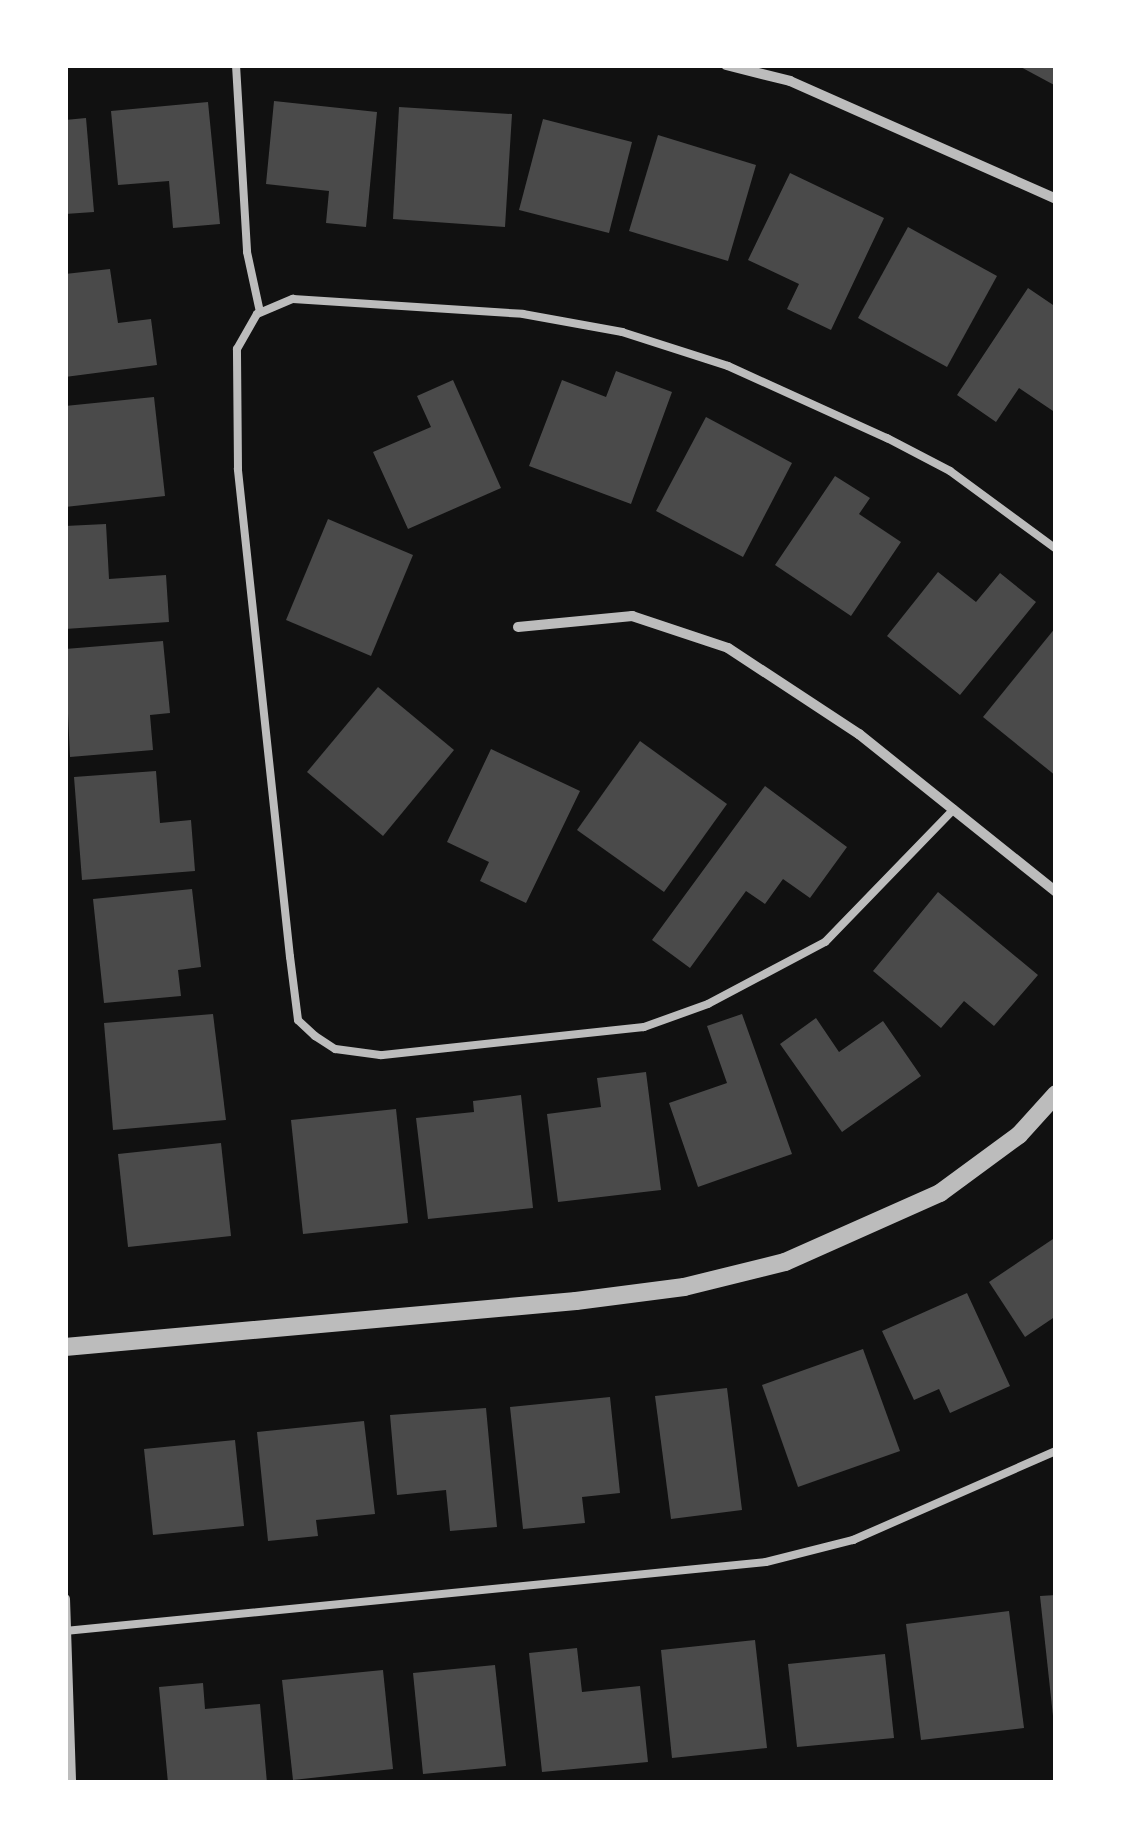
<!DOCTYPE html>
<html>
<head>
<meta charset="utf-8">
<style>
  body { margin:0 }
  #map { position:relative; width:1121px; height:1848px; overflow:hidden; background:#111; font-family:"Space Grotesk",sans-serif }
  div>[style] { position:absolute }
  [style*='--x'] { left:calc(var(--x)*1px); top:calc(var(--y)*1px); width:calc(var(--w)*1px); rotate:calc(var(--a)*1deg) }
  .building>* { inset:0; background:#4a4a4a }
  .service>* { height:8px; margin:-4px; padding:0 4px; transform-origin:4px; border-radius:4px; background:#bcbcbc }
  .minor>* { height:10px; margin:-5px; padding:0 5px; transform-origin:5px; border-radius:5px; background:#bcbcbc }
  .tertiary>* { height:18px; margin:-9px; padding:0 9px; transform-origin:9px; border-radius:9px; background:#bcbcbc }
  span { translate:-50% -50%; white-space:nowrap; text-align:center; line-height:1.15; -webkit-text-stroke:9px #fff; paint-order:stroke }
  .frame { position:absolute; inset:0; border:68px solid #fff; pointer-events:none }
</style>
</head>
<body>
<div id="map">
  <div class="building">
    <i style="clip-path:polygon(1017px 65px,1056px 65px,1056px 86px)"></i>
    <i style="clip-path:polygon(274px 101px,377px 112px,366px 227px,326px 223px,329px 191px,266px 184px)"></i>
    <i style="clip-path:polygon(208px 102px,220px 224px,173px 228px,169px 181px,118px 185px,111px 111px)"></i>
    <i style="clip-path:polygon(399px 107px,512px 114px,505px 227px,393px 219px)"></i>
    <i style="clip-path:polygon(86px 118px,94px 212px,65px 214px,65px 120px)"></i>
    <i style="clip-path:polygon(543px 119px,632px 142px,609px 233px,519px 210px)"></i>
    <i style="clip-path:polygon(658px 135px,756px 165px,728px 261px,629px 231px)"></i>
    <i style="clip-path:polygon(790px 173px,884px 218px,831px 330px,787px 309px,799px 284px,748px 260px)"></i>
    <i style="clip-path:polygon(908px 227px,997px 276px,947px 367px,858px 318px)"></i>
    <i style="clip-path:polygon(110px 269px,118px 323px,151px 319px,157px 365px,65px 377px,65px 274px)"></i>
    <i style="clip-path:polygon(1028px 288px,1056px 307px,1056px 413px,1019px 388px,996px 422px,957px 395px)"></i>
    <i style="clip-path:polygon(616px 371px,672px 392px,631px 504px,529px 466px,562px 380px,606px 397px)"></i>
    <i style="clip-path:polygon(453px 380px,501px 488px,408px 529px,373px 452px,431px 427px,417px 396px)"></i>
    <i style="clip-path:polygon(154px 397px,165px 496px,65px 507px,65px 406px)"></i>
    <i style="clip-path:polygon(706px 417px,792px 463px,743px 557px,656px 511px)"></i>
    <i style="clip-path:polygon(835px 476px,870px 498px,859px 514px,901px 542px,851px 616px,775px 565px)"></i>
    <i style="clip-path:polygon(328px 519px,413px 555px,371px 656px,286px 620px)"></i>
    <i style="clip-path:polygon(106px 524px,109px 579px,166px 575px,169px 622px,65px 629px,65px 526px)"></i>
    <i style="clip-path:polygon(938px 572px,976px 602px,1000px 573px,1036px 602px,960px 695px,887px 636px)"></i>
    <i style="clip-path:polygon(1056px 627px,1056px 776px,983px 717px)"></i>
    <i style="clip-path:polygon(163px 641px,170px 713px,150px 715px,153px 750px,70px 757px,65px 649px)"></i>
    <i style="clip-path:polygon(378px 687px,454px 750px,383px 836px,307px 772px)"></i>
    <i style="clip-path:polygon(640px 741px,727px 804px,664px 892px,577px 830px)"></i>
    <i style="clip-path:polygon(491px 749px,580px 791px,526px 903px,480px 881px,489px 862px,447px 842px)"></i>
    <i style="clip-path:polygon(156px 771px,160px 823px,191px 820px,195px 871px,82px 880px,74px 777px)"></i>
    <i style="clip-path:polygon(765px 786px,847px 847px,810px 898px,783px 879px,765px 904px,746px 891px,690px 968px,652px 940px)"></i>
    <i style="clip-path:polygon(192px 889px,201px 967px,178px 970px,181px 996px,104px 1003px,93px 899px)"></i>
    <i style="clip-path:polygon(938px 892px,1038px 975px,994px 1026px,964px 1001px,941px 1028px,873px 971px)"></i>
    <i style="clip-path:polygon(213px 1014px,226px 1120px,113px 1130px,104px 1023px)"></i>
    <i style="clip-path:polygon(742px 1014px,792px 1154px,698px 1187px,669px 1103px,727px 1083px,707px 1026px)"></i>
    <i style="clip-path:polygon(816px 1018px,839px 1052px,883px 1021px,921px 1076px,842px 1132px,780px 1044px)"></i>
    <i style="clip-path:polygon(646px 1072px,661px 1190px,558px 1202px,547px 1114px,601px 1107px,597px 1078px)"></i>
    <i style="clip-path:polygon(521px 1095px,533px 1208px,428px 1219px,416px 1118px,474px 1112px,473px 1101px)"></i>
    <i style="clip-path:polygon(396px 1109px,408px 1223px,303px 1234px,291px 1120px)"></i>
    <i style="clip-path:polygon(221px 1143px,231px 1236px,128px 1247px,118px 1154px)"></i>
    <i style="clip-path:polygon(1056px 1237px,1056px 1316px,1025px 1337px,989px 1282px)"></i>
    <i style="clip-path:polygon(967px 1293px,1010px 1386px,950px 1413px,939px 1389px,914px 1400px,882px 1331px)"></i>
    <i style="clip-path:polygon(863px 1349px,900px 1451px,798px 1487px,762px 1385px)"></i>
    <i style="clip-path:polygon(727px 1388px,742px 1510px,671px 1519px,655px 1396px)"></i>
    <i style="clip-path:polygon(610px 1397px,620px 1493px,582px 1497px,585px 1523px,523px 1529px,510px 1407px)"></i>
    <i style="clip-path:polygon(486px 1408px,497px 1527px,450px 1531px,446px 1490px,397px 1495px,390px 1415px)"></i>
    <i style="clip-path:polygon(364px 1421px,375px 1514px,316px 1520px,318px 1536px,268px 1541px,257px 1432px)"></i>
    <i style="clip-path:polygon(235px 1440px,244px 1526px,153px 1535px,144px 1449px)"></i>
    <i style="clip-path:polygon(1056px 1595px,1056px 1716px,1053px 1716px,1040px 1596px)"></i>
    <i style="clip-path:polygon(1009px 1611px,1024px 1728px,921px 1740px,906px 1624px)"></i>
    <i style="clip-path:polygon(755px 1640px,767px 1748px,672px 1758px,661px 1650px)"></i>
    <i style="clip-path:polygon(577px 1648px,582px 1692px,640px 1686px,648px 1762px,542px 1772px,529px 1653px)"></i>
    <i style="clip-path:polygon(885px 1654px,894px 1738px,797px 1747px,788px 1664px)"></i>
    <i style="clip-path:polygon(495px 1665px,506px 1766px,423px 1774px,413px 1673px)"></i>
    <i style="clip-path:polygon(383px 1670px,393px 1769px,293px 1780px,282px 1680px)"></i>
    <i style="clip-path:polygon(203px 1683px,205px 1709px,260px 1704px,267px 1783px,168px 1783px,159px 1687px)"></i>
  </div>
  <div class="service">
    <i style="--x:236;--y:65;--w:187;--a:86.6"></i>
    <i style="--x:247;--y:252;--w:61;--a:77.8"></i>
    <i style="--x:954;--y:809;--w:185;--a:134.1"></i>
    <i style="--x:825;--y:942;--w:132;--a:152.1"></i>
    <i style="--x:708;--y:1004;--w:68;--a:160.2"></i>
    <i style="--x:644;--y:1027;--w:265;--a:173.9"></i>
    <i style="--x:380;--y:1055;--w:45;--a:-172.4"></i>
    <i style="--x:335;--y:1049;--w:24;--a:-147"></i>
    <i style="--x:315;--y:1036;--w:23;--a:-137"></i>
    <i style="--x:298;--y:1020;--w:64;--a:-97.2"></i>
    <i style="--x:290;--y:957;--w:491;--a:-96.1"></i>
    <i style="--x:238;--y:469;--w:120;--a:-90.5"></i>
    <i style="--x:237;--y:349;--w:40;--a:-60.3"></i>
    <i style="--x:257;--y:314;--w:39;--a:-23"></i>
    <i style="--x:293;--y:299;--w:230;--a:3.7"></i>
    <i style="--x:523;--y:314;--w:101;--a:10.3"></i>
    <i style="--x:622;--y:332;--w:111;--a:17.8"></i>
    <i style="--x:728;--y:366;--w:175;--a:24.4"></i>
    <i style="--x:887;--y:438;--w:71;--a:27.6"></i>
    <i style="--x:950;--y:471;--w:132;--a:36.3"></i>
    <i style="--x:65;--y:1631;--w:704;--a:-5.62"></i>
    <i style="--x:766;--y:1562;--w:90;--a:-14.2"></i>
    <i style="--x:853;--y:1540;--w:222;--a:-23.7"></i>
  </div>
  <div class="minor">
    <i style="--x:726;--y:65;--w:66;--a:14"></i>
    <i style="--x:790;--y:81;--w:291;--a:23.9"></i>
    <i style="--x:518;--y:627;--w:115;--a:-5.5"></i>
    <i style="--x:632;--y:616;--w:101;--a:18.4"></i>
    <i style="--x:728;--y:648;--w:157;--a:33.3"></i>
    <i style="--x:859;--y:734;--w:253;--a:38.7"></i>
    <i style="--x:65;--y:1599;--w:184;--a:88.1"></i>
  </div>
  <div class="tertiary">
    <i style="--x:65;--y:1347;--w:513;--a:-5.14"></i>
    <i style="--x:576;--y:1301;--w:109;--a:-7.4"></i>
    <i style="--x:684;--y:1287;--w:104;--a:-13.9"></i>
    <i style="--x:785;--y:1262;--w:170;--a:-24"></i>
    <i style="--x:940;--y:1193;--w:98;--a:-36.3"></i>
    <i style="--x:1019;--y:1135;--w:55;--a:-47.9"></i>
  </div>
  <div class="frame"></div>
</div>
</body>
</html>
